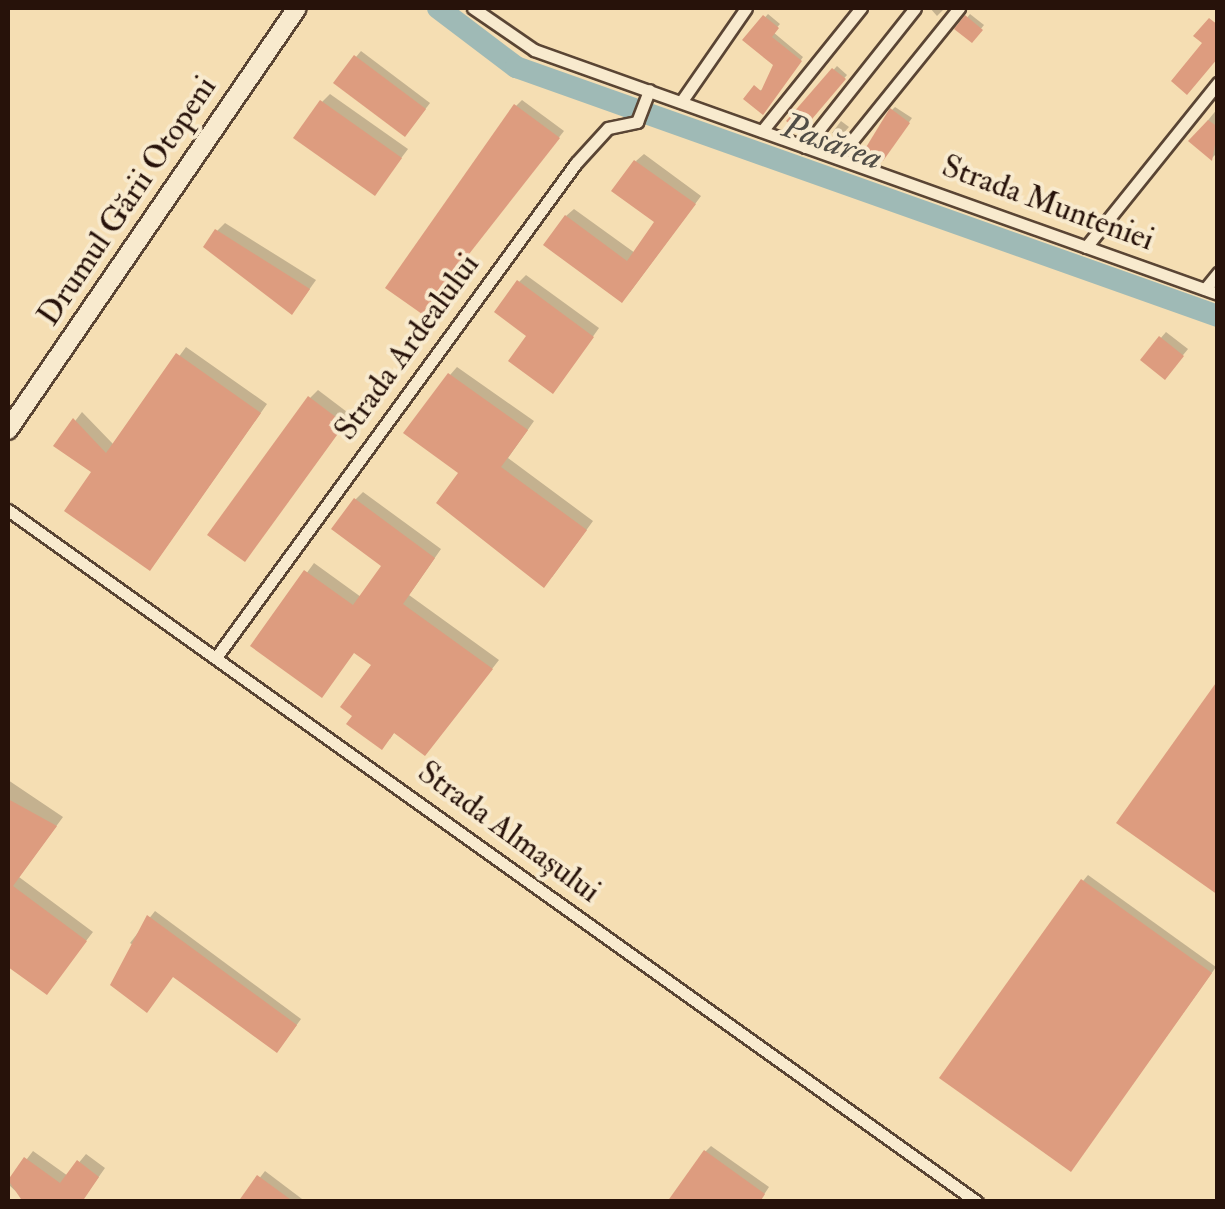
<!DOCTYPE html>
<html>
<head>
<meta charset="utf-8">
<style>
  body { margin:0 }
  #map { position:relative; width:1225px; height:1209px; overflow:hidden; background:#f5deb3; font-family:"IM FELL Double Pica",serif }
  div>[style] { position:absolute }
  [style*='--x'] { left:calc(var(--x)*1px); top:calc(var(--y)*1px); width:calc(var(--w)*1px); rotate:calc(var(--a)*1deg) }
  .shadow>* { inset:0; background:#0003 }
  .river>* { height:22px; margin:-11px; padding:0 11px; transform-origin:11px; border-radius:11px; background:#9fbab6 }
  .building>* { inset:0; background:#dd9c7f }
  .roads { filter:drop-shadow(2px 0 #5a4534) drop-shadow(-2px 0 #5a4534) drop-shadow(0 2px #5a4534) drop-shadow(0 -2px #5a4534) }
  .minor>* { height:11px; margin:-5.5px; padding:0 5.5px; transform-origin:5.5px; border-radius:5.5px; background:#f8eace }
  .secondary>* { height:18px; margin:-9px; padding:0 9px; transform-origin:9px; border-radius:9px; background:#f8eace }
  span { translate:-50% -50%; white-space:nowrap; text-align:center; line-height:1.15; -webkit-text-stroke:8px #f8eace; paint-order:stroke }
  .street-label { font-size:32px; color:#27120a }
  .water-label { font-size:35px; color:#514d46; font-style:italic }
  .frame { position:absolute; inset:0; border:10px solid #27120a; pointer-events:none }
</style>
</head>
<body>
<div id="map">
  <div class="shadow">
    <i style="clip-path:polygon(930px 8px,945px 8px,937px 16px)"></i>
    <i style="clip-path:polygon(768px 14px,780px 24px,773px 32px,803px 57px,766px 109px,746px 98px,765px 88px,776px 65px,745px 40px)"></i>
    <i style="clip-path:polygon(970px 14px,984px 25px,972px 40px,958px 29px)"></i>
    <i style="clip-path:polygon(361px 51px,430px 103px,411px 128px,356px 57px)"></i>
    <i style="clip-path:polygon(837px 66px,847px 75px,800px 128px,790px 120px)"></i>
    <i style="clip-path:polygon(330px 94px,408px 149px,375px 193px,322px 102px)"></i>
    <i style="clip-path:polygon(522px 100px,564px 131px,427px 305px,516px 106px)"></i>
    <i style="clip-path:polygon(895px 107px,912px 118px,886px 154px,892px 110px)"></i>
    <i style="clip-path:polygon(1218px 108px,1218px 152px,1212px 158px,1191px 141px)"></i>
    <i style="clip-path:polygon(841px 121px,849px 127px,839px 138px,832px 133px)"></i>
    <i style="clip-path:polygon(644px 154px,701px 196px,630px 292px,566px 216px,574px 209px,635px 253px,658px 222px,636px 161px)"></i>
    <i style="clip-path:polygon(225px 223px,316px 280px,299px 304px,217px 231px)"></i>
    <i style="clip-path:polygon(526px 275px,599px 328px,560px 383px,530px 335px,519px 282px)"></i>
    <i style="clip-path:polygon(1166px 332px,1188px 349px,1170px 371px,1143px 359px)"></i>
    <i style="clip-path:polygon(186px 347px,267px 404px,157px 560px,94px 471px,57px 445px,82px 412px,114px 445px)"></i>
    <i style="clip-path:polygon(457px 367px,534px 421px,508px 458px,593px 521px,552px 577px,461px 472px,450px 375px)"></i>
    <i style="clip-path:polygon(318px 390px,351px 415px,252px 551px,310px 398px)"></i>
    <i style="clip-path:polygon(363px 492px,441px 549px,409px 595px,499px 660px,433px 744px,395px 731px,390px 739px,375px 664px,355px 650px,254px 646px,314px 563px,361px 597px,385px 565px,355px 500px)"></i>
    <i style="clip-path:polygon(8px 780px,63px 817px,19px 877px,93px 932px,46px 992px,8px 964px)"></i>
    <i style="clip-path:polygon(1088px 875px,1216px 967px,1076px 1163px,1083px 881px)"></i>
    <i style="clip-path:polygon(155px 911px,301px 1019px,282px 1045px,130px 943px)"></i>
    <i style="clip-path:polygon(711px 1146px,769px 1187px,759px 1202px,705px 1152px)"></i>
    <i style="clip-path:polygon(33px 1151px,68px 1176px,86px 1154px,105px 1168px,81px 1202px,27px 1202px,8px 1184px)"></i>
    <i style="clip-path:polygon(265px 1171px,306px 1202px,241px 1202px)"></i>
  </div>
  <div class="river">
    <i style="--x:438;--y:8;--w:98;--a:37.1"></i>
    <i style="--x:516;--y:67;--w:745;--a:19.53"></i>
  </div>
  <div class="building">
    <i style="clip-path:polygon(763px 15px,779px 28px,772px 37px,802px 61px,763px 115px,743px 99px,754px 85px,761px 91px,773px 65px,742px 40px)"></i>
    <i style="clip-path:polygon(965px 15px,983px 30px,972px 43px,954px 29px)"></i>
    <i style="clip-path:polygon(1209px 18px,1218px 25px,1218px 58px,1187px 95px,1171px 81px,1202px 43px,1193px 36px)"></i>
    <i style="clip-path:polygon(354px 55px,426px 109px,405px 137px,333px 83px)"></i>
    <i style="clip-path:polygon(832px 68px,846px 79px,801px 132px,786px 121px)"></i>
    <i style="clip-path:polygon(320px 100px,402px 158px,375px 196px,293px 138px)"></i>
    <i style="clip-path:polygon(514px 104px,560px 138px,422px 314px,385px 288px)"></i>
    <i style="clip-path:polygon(890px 108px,910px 123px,883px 161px,865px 149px)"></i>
    <i style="clip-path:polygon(1208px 120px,1218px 127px,1212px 161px,1188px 141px)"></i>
    <i style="clip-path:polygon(634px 160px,696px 204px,622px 303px,543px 245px,565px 215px,627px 261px,654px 222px,611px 191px)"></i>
    <i style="clip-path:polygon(215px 229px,310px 289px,292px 315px,203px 247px)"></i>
    <i style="clip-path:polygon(517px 280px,594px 337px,553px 394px,508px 361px,526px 336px,494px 312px)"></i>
    <i style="clip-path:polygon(1159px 336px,1184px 356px,1165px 380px,1140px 360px)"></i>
    <i style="clip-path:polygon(176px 353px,261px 413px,150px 571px,64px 511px,91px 472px,53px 446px,73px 418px,106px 453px)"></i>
    <i style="clip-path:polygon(448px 373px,528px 430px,501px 467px,587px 530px,544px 588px,436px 503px,458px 473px,403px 433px)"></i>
    <i style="clip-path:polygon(308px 396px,345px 424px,245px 562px,207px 535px)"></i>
    <i style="clip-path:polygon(354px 498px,435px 558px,403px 604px,493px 669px,425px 756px,394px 733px,382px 750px,346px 724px,352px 716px,340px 707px,371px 665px,354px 653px,322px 698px,250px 646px,304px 570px,353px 605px,381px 566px,331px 529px)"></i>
    <i style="clip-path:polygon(1218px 680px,1218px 895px,1116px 823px)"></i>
    <i style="clip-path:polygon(8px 799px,57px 826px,13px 886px,87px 941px,47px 995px,8px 967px)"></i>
    <i style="clip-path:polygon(1081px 879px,1212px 973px,1071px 1172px,939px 1078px)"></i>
    <i style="clip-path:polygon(147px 915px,297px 1025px,277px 1053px,173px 977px,147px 1013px,110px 985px)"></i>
    <i style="clip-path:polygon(704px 1150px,765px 1194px,760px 1202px,667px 1202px)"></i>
    <i style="clip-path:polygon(24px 1157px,60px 1183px,77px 1160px,99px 1177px,82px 1202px,23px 1202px,8px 1180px)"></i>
    <i style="clip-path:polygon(257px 1175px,294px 1202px,238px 1202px)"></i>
  </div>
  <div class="roads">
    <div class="minor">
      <i style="--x:473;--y:8;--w:74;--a:34.5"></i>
      <i style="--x:534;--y:50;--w:726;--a:19.63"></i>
      <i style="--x:681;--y:102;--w:114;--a:-55.3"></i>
      <i style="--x:762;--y:131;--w:158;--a:-51.2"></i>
      <i style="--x:805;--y:147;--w:177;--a:-51.6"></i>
      <i style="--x:838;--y:158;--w:193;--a:-51.1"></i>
      <i style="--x:1086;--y:247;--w:211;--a:-51.2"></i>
      <i style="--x:1205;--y:289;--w:21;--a:-51"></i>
      <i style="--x:8;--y:510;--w:1191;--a:35.53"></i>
      <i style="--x:217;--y:656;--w:610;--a:-53.94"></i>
      <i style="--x:576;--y:163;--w:47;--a:-47.6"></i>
      <i style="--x:608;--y:128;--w:30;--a:-12"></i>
      <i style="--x:637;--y:122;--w:34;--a:-69"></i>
    </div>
    <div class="secondary">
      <i style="--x:8;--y:430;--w:511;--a:-55.6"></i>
    </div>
  </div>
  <div class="street-label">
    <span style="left:127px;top:201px;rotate:-56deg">Drumul Gării Otopeni</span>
    <span style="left:1048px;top:203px;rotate:20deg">Strada Munteniei</span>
    <span style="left:407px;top:347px;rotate:-54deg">Strada Ardealului</span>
    <span style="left:509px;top:832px;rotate:36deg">Strada Almașului</span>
  </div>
  <div class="water-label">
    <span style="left:832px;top:142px;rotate:20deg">Pasărea</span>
  </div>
  <div class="frame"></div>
</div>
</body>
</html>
